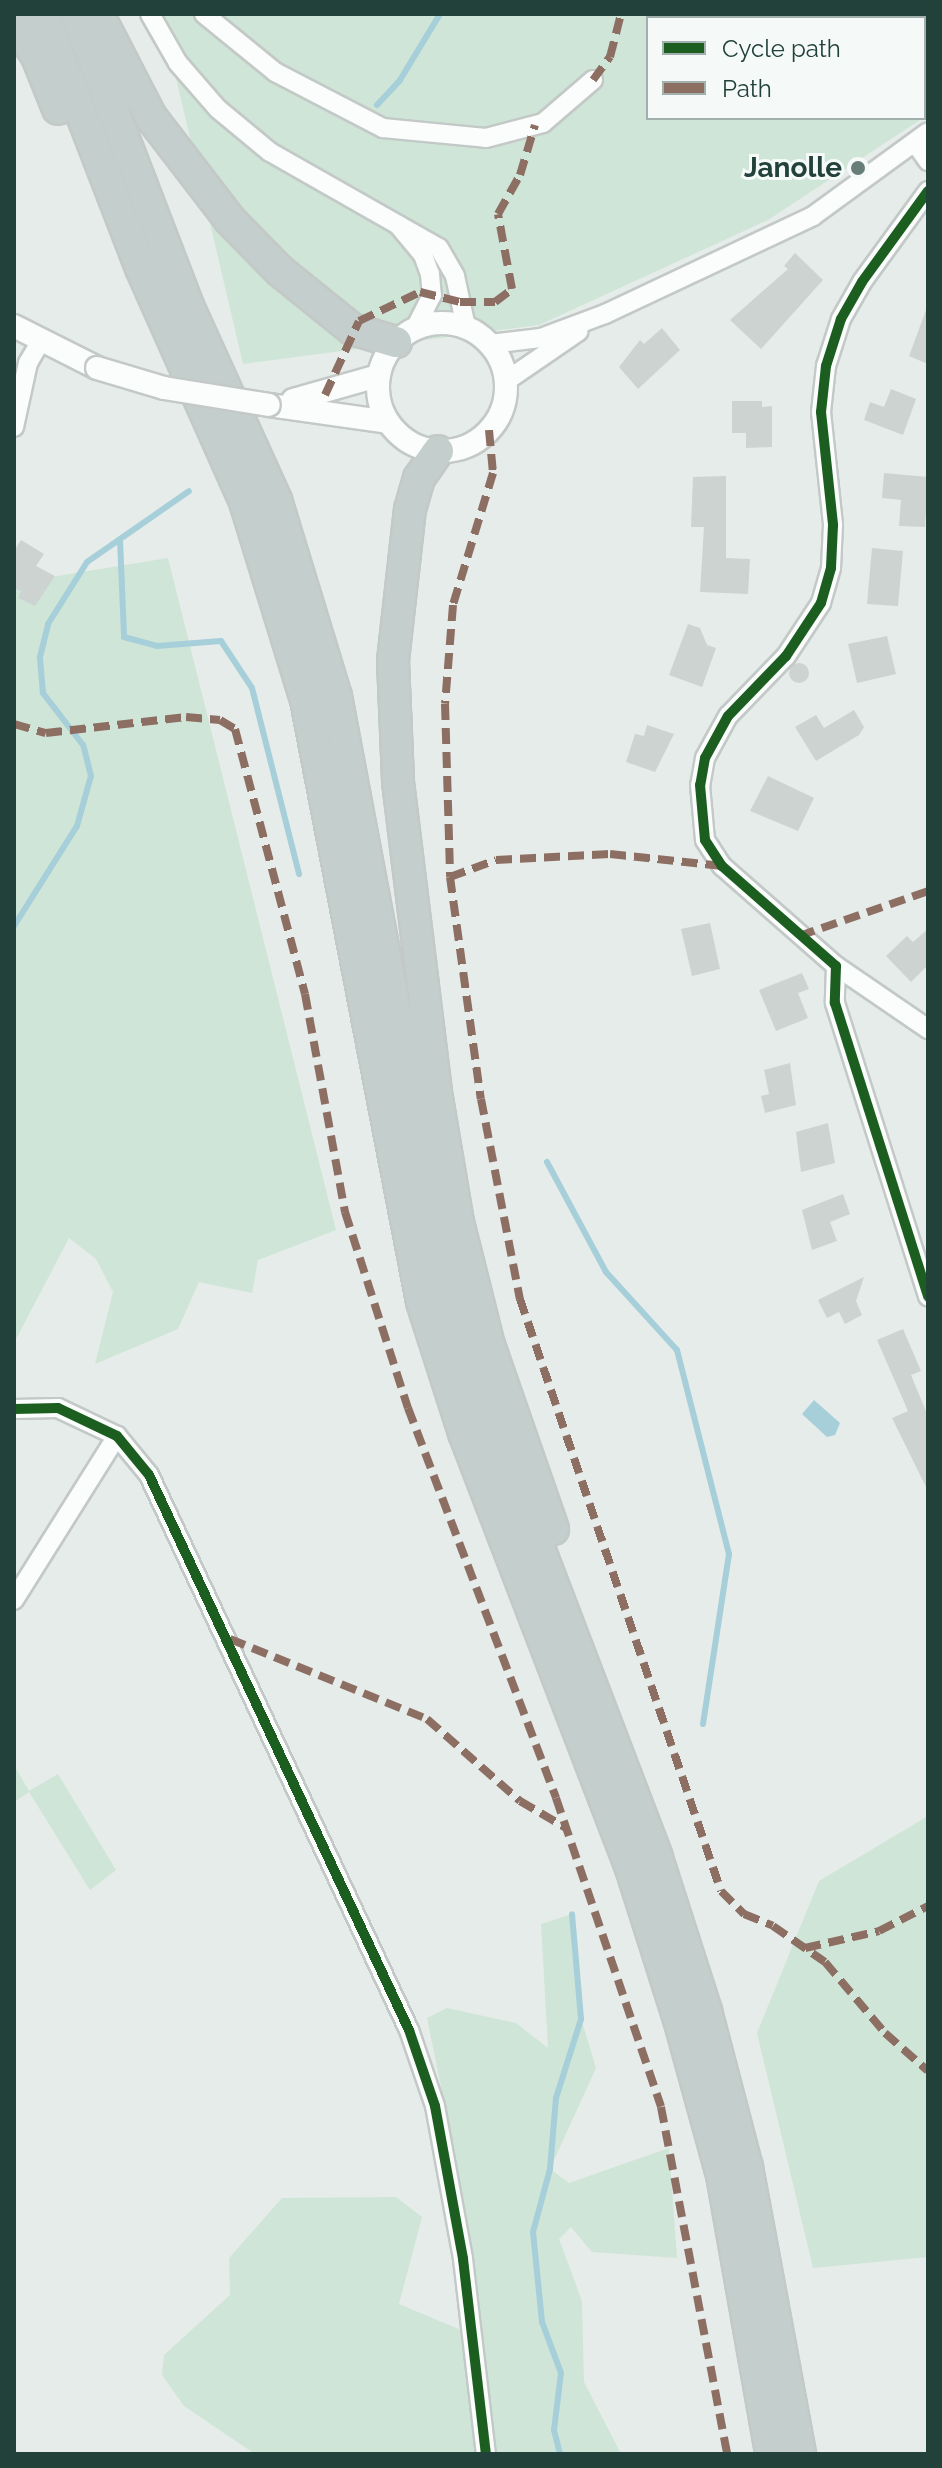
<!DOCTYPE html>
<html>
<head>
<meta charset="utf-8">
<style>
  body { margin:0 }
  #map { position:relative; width:942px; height:2468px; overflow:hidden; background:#e6ece9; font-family:Raleway,sans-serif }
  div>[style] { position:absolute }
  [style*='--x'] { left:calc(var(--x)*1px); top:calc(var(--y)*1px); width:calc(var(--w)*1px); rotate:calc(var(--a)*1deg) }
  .green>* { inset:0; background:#cfe5d7 }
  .water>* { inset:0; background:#a6cfda }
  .stream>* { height:6px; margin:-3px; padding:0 3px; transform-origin:3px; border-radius:3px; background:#a6cfda }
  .building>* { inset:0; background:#cdd3d1 }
  .round { border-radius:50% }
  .roads { filter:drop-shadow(2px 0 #c3c9c7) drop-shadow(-2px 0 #c3c9c7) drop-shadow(0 2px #c3c9c7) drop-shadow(0 -2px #c3c9c7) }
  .minor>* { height:18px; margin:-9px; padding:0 9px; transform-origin:9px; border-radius:9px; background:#fbfcfc }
  .tertiary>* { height:22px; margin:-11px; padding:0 11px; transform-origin:11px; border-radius:11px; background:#fbfcfc }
  .tertiary>.ring { margin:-11px; padding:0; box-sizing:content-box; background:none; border:22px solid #fbfcfc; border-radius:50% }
  .trunk>* { height:30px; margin:-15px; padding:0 15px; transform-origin:15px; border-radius:15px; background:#c4cecc }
  .bridges { filter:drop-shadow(2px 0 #c3c9c7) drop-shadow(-2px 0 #c3c9c7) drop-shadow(0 2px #c3c9c7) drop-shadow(0 -2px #c3c9c7) }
  .tertiary-bridge>* { height:22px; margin:-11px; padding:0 11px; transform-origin:11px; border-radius:11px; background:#fbfcfc }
  .quiet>* { height:8px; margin-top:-4px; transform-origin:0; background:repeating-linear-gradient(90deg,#8d6e63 0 16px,transparent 0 24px) }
  .cycleway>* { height:10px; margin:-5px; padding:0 5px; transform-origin:5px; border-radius:5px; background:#1b5e20 }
  .dots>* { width:22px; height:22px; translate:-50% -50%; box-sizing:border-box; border:4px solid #f5faf8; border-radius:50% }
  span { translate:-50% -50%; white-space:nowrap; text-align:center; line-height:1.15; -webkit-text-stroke:6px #f5faf8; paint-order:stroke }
  .poi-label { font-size:28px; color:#22413b; font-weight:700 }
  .right { translate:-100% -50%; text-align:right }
  .frame { position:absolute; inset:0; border:16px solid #22413b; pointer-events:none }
  .legend { position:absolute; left:646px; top:16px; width:280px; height:104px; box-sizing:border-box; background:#f5faf8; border:2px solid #a1b0ac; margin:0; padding:10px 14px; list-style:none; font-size:24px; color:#22413b }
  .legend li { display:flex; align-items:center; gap:16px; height:40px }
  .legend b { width:40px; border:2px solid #a1b0ac }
</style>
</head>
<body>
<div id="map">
  <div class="green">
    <i style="clip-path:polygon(161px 14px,928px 14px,928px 112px,924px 117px,924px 18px,648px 18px,648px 118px,923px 118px,768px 220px,539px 325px,243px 364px)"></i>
    <i style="clip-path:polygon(168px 558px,336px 1230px,258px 1260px,252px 1293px,199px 1282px,178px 1329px,95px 1364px,113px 1292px,96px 1259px,69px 1238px,14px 1343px,14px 583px)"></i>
    <i style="clip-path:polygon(14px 1765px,29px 1791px,58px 1774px,116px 1870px,90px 1890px,29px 1792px,14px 1802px)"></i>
    <i style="clip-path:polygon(928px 1816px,928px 2257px,813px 2268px,757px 2033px,819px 1881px)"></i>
    <i style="clip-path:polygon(572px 1914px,578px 2008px,596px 2068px,550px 2169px,569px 2183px,669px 2148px,677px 2258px,592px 2252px,571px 2227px,559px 2239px,582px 2301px,584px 2382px,621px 2454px,255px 2454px,184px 2406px,162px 2375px,164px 2355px,230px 2295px,229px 2258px,282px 2198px,396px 2197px,422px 2217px,399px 2304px,461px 2330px,460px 2180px,427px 2018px,447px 2008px,516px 2023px,548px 2048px,541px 1924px)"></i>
  </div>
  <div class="water">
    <i style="clip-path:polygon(814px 1400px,840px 1423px,835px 1435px,827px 1437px,802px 1414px)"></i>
  </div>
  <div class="stream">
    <i style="--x:377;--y:105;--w:34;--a:-47"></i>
    <i style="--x:400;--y:80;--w:77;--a:-58.8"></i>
    <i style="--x:120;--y:540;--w:97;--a:87.6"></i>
    <i style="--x:124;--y:637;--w:34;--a:15"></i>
    <i style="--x:157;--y:646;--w:64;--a:-4.5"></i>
    <i style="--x:221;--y:641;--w:56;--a:56.6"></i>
    <i style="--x:252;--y:688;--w:192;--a:75.8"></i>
    <i style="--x:14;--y:926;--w:118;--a:-57.8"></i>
    <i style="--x:77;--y:826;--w:52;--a:-74.4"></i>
    <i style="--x:91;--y:776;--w:32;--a:-104"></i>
    <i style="--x:83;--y:745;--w:66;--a:-127.6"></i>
    <i style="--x:43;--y:693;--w:36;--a:-95"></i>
    <i style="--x:40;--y:657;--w:34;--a:-76"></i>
    <i style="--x:48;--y:624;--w:73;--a:-57.8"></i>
    <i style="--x:87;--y:562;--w:124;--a:-34.8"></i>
    <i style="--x:547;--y:1162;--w:125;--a:61.8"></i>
    <i style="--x:606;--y:1272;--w:105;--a:47.7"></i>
    <i style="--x:677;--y:1350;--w:211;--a:75.7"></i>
    <i style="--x:729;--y:1554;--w:172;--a:98.7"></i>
    <i style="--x:560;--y:2454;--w:25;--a:-104"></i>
    <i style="--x:554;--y:2430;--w:57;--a:-83"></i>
    <i style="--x:561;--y:2373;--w:54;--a:-110.4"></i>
    <i style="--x:542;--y:2322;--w:90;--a:-95.7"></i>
    <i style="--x:533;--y:2232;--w:65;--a:-74.9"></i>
    <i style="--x:550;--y:2169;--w:71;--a:-85.2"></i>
    <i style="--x:556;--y:2098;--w:83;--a:-72.4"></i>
    <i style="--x:581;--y:2019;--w:105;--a:-94.9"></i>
  </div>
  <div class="building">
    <i style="clip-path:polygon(795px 253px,823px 280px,761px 349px,730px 320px,788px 269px,784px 266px)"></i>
    <i style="clip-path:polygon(926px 310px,928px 310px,928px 364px,909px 356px)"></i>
    <i style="clip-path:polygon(662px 328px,680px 350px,638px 389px,619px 367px,640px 340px,644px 344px)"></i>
    <i style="clip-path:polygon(891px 389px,916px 399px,903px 435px,864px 420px,870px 402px,884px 407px)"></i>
    <i style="clip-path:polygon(732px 401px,762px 401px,762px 407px,772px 406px,772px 447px,746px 448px,746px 433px,732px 433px)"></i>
    <i style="clip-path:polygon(884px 473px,928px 477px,925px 527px,899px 526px,901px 500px,882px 498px)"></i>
    <i style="clip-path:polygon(726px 476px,726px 558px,750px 559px,748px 594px,700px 592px,704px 527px,691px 527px,693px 477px)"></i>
    <i style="clip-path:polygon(21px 540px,44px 554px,36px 566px,55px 576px,35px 606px,18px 598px,21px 591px,14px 588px,14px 551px)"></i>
    <i style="clip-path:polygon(872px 548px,903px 551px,898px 606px,867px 604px)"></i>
    <i style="clip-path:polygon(688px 624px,700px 628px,707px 645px,716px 648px,702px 687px,669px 675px)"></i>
    <i style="clip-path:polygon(887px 636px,896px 674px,857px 683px,848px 644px)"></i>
    <i class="round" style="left:789px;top:663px;width:20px;height:20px"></i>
    <i style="clip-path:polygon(854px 710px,864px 727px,859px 735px,816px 761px,795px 727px,816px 715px,824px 728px)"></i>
    <i style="clip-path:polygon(647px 725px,674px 734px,655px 772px,626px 762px,635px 734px,644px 736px)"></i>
    <i style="clip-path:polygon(768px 776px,814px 798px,798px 831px,750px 811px)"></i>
    <i style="clip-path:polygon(710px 923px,720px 969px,692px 976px,681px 929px)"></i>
    <i style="clip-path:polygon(928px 929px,928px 965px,911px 982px,886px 956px,907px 936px,913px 942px)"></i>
    <i style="clip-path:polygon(802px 973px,809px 989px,798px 993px,808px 1018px,776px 1031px,759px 990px)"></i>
    <i style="clip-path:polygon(790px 1063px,796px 1105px,765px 1113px,761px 1096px,769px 1094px,764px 1070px)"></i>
    <i style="clip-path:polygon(828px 1123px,835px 1163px,801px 1172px,796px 1132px)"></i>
    <i style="clip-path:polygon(843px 1194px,850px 1214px,830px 1222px,837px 1241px,812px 1250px,802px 1210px)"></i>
    <i style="clip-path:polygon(864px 1277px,856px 1301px,862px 1315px,845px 1324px,839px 1312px,827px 1318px,818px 1300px)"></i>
    <i style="clip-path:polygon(903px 1329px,921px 1371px,911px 1375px,928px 1416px,928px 1491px,892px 1418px,908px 1411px,877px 1340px)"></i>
  </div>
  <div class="roads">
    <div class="minor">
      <i style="--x:150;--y:14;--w:56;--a:60.3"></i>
      <i style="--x:178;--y:63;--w:61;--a:49"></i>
      <i style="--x:218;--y:109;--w:67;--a:39.6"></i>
      <i style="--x:270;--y:152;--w:194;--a:29.6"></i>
      <i style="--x:439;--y:248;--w:32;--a:60"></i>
      <i style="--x:455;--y:276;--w:52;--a:77.8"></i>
      <i style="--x:204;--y:14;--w:92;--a:39.2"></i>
      <i style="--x:275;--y:72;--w:122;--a:27.4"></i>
      <i style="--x:383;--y:128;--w:103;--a:5.5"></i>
      <i style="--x:486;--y:138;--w:59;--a:-14.7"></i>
      <i style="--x:543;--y:123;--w:66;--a:-40.7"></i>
      <i style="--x:916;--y:144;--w:21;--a:55"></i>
      <i style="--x:928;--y:191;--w:112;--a:126"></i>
      <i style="--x:862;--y:282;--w:43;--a:119.6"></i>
      <i style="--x:841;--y:319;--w:49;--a:107.7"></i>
      <i style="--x:826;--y:366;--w:46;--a:96.2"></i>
      <i style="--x:821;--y:412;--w:114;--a:83.9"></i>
      <i style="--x:833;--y:525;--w:43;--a:92.7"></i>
      <i style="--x:831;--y:568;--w:36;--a:106"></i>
      <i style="--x:821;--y:603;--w:64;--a:123.4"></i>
      <i style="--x:786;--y:656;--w:83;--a:134"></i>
      <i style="--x:728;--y:716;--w:48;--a:118.7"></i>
      <i style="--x:705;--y:758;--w:27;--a:100"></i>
      <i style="--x:700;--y:785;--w:55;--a:84.8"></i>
      <i style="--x:705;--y:840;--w:31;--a:57"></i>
      <i style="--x:722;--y:866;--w:152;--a:41.3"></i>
      <i style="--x:836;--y:966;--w:37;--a:92"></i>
      <i style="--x:835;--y:1003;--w:308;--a:72.4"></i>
      <i style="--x:398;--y:225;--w:39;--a:50"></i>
      <i style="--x:423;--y:255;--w:20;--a:70"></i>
      <i style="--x:430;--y:274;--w:21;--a:85"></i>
      <i style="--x:432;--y:295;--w:37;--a:117"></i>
      <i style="--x:490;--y:344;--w:51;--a:-6.7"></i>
      <i style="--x:541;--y:338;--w:68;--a:-20.6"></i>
      <i style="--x:605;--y:314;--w:230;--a:-25.2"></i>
      <i style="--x:813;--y:216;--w:142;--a:-36.1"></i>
      <i style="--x:506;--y:381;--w:88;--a:-34.4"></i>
      <i style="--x:14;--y:427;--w:66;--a:-77.7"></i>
      <i style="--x:28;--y:363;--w:24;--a:-60"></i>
      <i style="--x:836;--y:966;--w:112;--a:34.4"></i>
      <i style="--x:14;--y:1409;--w:44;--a:-1.3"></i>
      <i style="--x:58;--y:1408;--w:65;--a:25.4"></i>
      <i style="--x:117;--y:1436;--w:50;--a:50.6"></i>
      <i style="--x:149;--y:1475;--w:613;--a:64.9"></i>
      <i style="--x:409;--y:2030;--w:80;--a:71.1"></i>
      <i style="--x:435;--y:2106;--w:156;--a:79.6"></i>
      <i style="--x:463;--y:2259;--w:196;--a:83.3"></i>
      <i style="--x:14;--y:1600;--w:194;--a:-57.9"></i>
    </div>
    <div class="tertiary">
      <i class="ring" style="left:378px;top:323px;width:106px;height:106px"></i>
      <i style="--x:14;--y:326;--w:93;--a:26.8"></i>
      <i style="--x:293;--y:400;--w:88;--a:-15.8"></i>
      <i style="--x:269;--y:405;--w:120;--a:8.1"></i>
    </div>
    <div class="trunk">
      <i style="--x:43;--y:14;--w:272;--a:68.9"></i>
      <i style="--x:141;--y:268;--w:256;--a:66"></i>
      <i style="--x:245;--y:502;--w:207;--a:72.9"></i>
      <i style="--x:306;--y:700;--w:613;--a:79.09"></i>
      <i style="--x:422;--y:1302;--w:138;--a:72.2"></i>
      <i style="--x:464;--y:1433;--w:466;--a:69"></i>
      <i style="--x:631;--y:1868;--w:158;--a:72.4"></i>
      <i style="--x:679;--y:2019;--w:162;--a:74.6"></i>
      <i style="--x:722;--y:2175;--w:283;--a:80"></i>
      <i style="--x:76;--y:14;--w:313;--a:69"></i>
      <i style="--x:188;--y:306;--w:213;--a:65.6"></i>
      <i style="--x:276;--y:500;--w:205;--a:73"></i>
      <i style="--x:336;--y:696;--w:612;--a:79.35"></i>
      <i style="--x:449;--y:1297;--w:135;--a:71.4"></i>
      <i style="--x:492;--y:1425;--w:463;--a:69.1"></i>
      <i style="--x:657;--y:1858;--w:161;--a:72.2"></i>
      <i style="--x:706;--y:2011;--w:161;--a:75.3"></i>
      <i style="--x:747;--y:2167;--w:292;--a:79.5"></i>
      <i style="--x:98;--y:14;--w:116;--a:62.8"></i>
      <i style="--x:151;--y:117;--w:130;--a:52.5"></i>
      <i style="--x:230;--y:220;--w:71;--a:45.6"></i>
      <i style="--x:280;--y:271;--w:92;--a:38.9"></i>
      <i style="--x:352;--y:329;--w:46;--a:16.5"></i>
      <i style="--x:14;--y:23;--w:38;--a:55"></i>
      <i style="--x:36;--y:54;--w:59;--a:68.2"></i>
      <i style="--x:438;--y:451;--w:33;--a:125"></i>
      <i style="--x:419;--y:478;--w:32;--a:106"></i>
      <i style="--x:410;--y:509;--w:153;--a:96.4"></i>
      <i style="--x:393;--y:661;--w:121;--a:87.6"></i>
      <i style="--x:398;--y:782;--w:318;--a:83"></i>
      <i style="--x:437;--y:1098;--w:126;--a:80.4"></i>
      <i style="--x:458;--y:1222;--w:127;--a:75.9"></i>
      <i style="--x:489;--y:1345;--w:195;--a:70.8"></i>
    </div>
  </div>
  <div class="bridges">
    <div class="tertiary-bridge">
      <i style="--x:97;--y:368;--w:70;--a:16.6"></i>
      <i style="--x:164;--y:388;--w:106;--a:9.2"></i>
    </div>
  </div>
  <div class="quiet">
    <i style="--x:593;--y:80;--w:29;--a:-54"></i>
    <i style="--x:610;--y:57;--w:44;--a:-75.7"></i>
    <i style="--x:325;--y:395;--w:81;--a:-65.3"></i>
    <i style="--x:359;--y:321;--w:68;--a:-25.4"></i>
    <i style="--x:420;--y:292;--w:41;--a:14"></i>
    <i style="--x:460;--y:302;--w:35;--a:0"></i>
    <i style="--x:495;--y:302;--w:21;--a:-37"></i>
    <i style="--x:512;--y:289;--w:76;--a:-100.6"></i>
    <i style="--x:498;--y:214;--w:45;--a:-60.6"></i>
    <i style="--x:520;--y:175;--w:52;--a:-73.3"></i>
    <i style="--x:489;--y:430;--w:43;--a:84.7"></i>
    <i style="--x:493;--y:473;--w:138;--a:106.9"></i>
    <i style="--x:453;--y:605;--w:99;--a:94.6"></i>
    <i style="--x:445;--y:704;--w:173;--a:88.3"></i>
    <i style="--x:450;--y:877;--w:224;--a:82.1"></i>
    <i style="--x:481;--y:1099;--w:204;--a:79"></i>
    <i style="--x:520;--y:1299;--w:625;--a:71.25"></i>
    <i style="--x:721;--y:1891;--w:33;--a:45"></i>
    <i style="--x:744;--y:1914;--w:31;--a:22"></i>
    <i style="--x:773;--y:1926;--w:63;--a:34.7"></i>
    <i style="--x:825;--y:1962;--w:93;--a:49.8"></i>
    <i style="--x:885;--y:2033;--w:57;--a:41.5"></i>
    <i style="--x:14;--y:724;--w:33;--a:16"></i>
    <i style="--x:46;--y:733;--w:141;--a:-6.5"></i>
    <i style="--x:186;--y:717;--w:34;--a:5"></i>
    <i style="--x:220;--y:720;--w:17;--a:31"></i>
    <i style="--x:235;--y:729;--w:274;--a:75.2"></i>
    <i style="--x:305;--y:994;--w:222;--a:79.6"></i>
    <i style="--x:345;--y:1212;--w:206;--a:72.2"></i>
    <i style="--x:408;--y:1408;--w:417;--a:69.2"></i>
    <i style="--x:556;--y:1798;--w:326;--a:71.2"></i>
    <i style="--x:661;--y:2107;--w:353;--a:79.2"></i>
    <i style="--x:450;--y:877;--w:49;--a:-20.3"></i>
    <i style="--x:496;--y:860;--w:114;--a:-3"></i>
    <i style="--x:610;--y:854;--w:113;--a:6.1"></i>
    <i style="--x:799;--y:936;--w:137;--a:-19.2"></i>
    <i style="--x:230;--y:1639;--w:213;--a:22.1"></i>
    <i style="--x:427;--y:1719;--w:124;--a:41.4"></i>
    <i style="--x:520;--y:1801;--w:53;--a:30.4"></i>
    <i style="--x:805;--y:1948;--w:76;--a:-12.9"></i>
    <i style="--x:879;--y:1931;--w:55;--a:-27"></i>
  </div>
  <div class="cycleway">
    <i style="--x:928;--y:191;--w:112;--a:126"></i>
    <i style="--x:862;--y:282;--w:43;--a:119.6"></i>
    <i style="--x:841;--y:319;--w:49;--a:107.7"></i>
    <i style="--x:826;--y:366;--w:46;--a:96.2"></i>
    <i style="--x:821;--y:412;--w:114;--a:83.9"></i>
    <i style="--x:833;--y:525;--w:43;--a:92.7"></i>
    <i style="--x:831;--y:568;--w:36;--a:106"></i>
    <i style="--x:821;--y:603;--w:64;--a:123.4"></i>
    <i style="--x:786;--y:656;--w:83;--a:134"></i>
    <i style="--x:728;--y:716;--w:48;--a:118.7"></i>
    <i style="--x:705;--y:758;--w:27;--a:100"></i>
    <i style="--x:700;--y:785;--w:55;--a:84.8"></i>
    <i style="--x:705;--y:840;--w:31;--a:57"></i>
    <i style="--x:722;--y:866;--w:152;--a:41.3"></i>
    <i style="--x:836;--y:966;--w:37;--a:92"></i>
    <i style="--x:835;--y:1003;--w:308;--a:72.4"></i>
    <i style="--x:14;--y:1409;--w:44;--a:-1.3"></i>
    <i style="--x:58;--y:1408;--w:65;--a:25.4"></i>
    <i style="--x:117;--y:1436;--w:50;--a:50.6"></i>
    <i style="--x:149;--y:1475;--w:613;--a:64.9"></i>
    <i style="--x:409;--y:2030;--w:80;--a:71.1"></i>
    <i style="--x:435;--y:2106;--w:156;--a:79.6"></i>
    <i style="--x:463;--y:2259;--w:196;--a:83.3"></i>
  </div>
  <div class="dots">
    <i style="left:858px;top:168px;background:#677d78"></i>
  </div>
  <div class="poi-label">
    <span class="right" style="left:842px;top:168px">Janolle</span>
  </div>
  <div class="frame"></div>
  <ul class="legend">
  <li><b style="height:10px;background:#1b5e20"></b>Cycle path</li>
  <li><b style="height:10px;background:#8d6e63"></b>Path</li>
  </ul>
</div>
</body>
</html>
